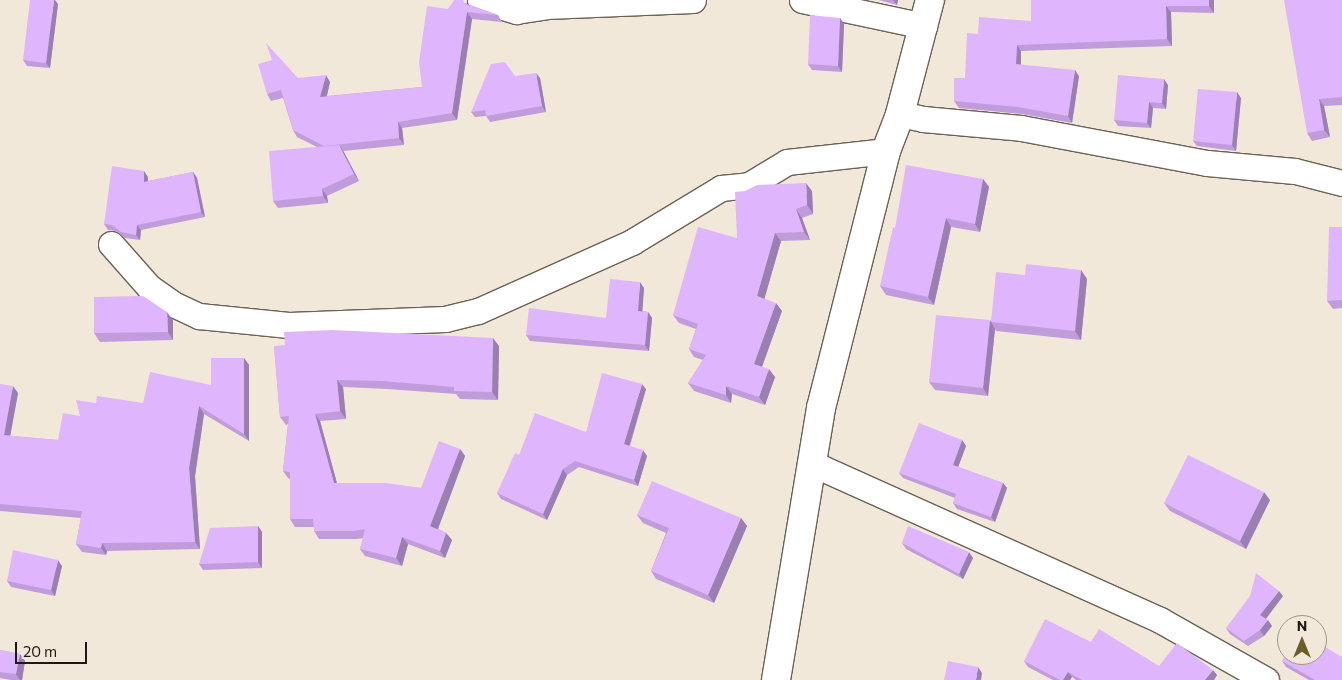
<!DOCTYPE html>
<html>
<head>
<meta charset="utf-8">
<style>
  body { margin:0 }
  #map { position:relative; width:1342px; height:680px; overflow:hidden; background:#f2e8da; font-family:Commissioner,sans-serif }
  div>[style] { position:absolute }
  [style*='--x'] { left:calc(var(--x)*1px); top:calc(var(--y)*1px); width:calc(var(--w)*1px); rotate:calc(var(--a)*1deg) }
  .roads { filter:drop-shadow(1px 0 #6a6256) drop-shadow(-1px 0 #6a6256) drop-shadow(0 1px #6a6256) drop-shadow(0 -1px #6a6256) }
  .street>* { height:25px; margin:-12.5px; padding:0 12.5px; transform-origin:12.5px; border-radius:12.5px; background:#fff }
  .secondary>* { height:28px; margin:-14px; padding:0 14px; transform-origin:14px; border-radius:14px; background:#fff }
  .wall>* { inset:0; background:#c09dda }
  .shaded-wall>* { inset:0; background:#9c7fb1 }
  .building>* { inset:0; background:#dfb6fd }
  span { translate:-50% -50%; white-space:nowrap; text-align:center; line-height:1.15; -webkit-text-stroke:5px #f2e8da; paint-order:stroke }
  .north { position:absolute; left:1277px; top:615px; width:50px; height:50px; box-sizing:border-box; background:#f2e8da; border:1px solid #9d968b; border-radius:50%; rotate:0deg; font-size:14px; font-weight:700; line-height:20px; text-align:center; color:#1d1a15 }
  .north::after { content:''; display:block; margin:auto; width:18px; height:22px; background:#6b5d2b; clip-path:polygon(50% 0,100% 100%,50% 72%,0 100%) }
  .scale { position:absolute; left:15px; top:642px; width:72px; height:22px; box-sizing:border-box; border:2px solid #1d1a15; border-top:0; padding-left:6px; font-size:15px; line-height:18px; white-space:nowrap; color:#1d1a15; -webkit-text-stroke:4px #f2e8da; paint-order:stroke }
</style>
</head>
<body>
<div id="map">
  <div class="roads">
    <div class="street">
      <i style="--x:480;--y:0;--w:38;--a:17"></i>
      <i style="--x:516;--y:11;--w:30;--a:-9"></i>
      <i style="--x:546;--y:6;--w:147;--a:-2.3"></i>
      <i style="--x:802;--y:0;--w:125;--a:12"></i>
      <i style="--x:900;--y:114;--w:24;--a:12"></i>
      <i style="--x:923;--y:119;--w:98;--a:5.2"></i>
      <i style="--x:1021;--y:128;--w:189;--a:10.7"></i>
      <i style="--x:1207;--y:163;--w:88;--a:5.2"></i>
      <i style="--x:1295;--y:171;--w:49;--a:14.3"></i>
      <i style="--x:111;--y:244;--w:57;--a:48.5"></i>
      <i style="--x:149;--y:287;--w:29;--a:35"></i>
      <i style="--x:173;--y:304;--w:29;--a:25"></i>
      <i style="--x:199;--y:316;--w:90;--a:5.7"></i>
      <i style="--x:289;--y:325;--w:156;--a:-2.2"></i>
      <i style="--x:445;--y:319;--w:34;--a:-14"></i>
      <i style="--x:478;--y:311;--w:169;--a:-24.1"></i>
      <i style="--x:632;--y:242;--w:104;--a:-31.2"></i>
      <i style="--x:721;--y:188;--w:28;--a:-6"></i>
      <i style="--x:749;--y:185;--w:44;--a:-31.2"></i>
      <i style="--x:787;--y:162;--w:100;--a:-6.3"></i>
      <i style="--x:813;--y:464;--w:380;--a:24.2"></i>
      <i style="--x:1160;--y:620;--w:122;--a:29.5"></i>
    </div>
    <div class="secondary">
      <i style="--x:776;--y:680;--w:276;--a:-80.6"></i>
      <i style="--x:821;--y:408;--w:265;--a:-75.8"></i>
      <i style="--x:886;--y:151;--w:40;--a:-69"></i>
      <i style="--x:900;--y:114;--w:118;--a:-75.3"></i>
    </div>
  </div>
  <div class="wall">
    <i style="clip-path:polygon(879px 0,898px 0,897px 5px)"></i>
    <i style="clip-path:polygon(1214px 0,1214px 13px,1171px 12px,1172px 46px,1021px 51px,1021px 65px,1079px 76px,1072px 123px,1022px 114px,959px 108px,954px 101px,965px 78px,978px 34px,1031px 21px)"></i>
    <i style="clip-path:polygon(1342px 0,1342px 105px,1324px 106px,1330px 137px,1312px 141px,1307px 133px)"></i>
    <i style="clip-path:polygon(466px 3px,467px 4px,498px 15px,502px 22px,472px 19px,457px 120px,402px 128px,404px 145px,343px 151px,359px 181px,327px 196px,328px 203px,278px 208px,273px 201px,317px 147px,297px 137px,293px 130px,283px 98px,271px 101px,267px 94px,298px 78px,330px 82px,327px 96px,422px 87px,448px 9px)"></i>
    <i style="clip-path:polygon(58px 4px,50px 68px,27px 66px,23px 60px)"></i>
    <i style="clip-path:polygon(840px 18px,844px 24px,842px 72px,812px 70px,808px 64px)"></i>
    <i style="clip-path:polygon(515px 76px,540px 78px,546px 112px,490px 122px,486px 116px,475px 117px,471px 112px)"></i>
    <i style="clip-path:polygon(1168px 85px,1166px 109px,1153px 108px,1151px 128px,1118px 126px,1114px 120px)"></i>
    <i style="clip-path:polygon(1241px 98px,1236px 151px,1197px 146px,1193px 141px)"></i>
    <i style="clip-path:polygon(193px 172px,197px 178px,205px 217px,141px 230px,140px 240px,125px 238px,116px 231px,108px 230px,104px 224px,148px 177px,148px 181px)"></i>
    <i style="clip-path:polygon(983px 179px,989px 187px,980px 232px,951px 227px,934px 305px,886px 295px,880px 286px)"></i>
    <i style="clip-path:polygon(812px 191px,813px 214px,802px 218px,810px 240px,781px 241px,764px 298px,782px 311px,762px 367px,775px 377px,765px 405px,732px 394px,731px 403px,694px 391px,688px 383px,703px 360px,694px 357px,689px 349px,696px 329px,679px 323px,673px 315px,737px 238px)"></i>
    <i style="clip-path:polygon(1342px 227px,1342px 308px,1333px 309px,1327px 301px)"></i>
    <i style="clip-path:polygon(1081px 270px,1087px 279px,1081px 340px,996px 331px,995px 329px,988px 396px,935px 390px,929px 382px,991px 321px,1025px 275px)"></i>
    <i style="clip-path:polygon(644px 288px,642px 311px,648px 312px,652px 318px,649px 351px,530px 341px,526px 335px,606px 318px)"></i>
    <i style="clip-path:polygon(173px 320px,173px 340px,100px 342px,94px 333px)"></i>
    <i style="clip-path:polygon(274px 346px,499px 346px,498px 400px,460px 399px,456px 394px,387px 389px,343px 387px,346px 419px,320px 421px,337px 483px,421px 488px,460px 449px,465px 456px,438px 529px,446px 533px,452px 540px,445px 558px,408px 544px,402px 566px,365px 556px,360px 549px,363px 538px,358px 539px,319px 539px,314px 531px,314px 527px,295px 527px,290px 519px,290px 479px,288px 478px,283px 471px,288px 424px,286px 425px,280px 417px)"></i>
    <i style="clip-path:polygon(244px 358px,249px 365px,249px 441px,204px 414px,195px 476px,200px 549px,107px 551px,106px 555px,82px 552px,76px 544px,81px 518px,0 511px,0 384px,18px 393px,10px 436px,58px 440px,80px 416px,96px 403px,143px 403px,211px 385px)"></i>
    <i style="clip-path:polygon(646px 389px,630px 446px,647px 456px,638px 486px,579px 467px,567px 475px,547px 520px,501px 499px,497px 493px,519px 455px,586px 432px)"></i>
    <i style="clip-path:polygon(962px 440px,966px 446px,958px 467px,1003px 483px,1007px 488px,995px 522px,957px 509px,953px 503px,955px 498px,903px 478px,899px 473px)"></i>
    <i style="clip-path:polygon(1270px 500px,1246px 549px,1170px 511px,1164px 503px)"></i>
    <i style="clip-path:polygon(637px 515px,741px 518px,747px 526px,714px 603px,656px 579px,651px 571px,666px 533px,643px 523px)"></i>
    <i style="clip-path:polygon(258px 526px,262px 532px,262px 568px,203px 570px,199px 564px)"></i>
    <i style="clip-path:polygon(902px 543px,973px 558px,963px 579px,906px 549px)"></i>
    <i style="clip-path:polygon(62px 566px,55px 596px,11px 587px,7px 581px)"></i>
    <i style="clip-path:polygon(1283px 596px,1266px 619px,1272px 626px,1264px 636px,1248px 646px,1230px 634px,1226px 628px)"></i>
    <i style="clip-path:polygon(1091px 642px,1159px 666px,1217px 675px,1214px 680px,1076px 680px,1072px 677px,1070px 680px,1053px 680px,1028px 667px,1024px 661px)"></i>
    <i style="clip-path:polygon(0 650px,20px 654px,25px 661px,22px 680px,11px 680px,0 678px)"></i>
    <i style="clip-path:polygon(1282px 661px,1342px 680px,1309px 680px,1286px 667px)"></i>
  </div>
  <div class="shaded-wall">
    <i style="clip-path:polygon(54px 0,55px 0,58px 4px,50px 68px,46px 63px)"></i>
    <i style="clip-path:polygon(893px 0,898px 0,897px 5px)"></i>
    <i style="clip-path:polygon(1209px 0,1214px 0,1214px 13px,1209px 6px)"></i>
    <i style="clip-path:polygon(1166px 6px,1171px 12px,1172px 46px,1167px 39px)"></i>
    <i style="clip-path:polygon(467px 12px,472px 19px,457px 120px,452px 113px)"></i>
    <i style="clip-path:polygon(840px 18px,844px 24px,842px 72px,838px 66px)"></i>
    <i style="clip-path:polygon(1017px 45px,1021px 51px,1021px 71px,1016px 64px)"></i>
    <i style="clip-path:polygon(1075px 70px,1079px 76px,1072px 123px,1068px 116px)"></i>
    <i style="clip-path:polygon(536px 73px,540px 78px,546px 112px,542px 106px)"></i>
    <i style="clip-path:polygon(326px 75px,330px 82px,325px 103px,320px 97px)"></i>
    <i style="clip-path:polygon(1164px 79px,1168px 85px,1166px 109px,1162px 103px)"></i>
    <i style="clip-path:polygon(1237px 92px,1241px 98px,1236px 151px,1232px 145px)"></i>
    <i style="clip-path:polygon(1319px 99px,1324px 106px,1330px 137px,1324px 130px)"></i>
    <i style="clip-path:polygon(1149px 102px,1153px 108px,1151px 128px,1147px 123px)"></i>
    <i style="clip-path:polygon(398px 122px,402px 128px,404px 145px,399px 138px)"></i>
    <i style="clip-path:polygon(339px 145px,344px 152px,359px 181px,354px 174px)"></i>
    <i style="clip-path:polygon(144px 171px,148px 177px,148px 188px,144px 182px)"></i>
    <i style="clip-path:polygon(193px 172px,197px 178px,205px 217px,201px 212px)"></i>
    <i style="clip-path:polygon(983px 179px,989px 187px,980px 232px,975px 224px)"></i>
    <i style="clip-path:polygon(806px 183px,812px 191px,813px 214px,807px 205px)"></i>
    <i style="clip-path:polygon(322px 189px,327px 196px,328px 203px,323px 196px)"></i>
    <i style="clip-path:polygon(796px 209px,802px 218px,810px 240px,804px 232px)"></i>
    <i style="clip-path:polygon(946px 218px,951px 227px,934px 305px,928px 297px)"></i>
    <i style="clip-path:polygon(137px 225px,141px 230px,140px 240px,136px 235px)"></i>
    <i style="clip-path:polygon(775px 233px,781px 241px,763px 304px,757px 296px)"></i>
    <i style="clip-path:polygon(1081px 270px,1087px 279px,1081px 340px,1075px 331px)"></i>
    <i style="clip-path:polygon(640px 282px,644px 288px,642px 317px,638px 311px)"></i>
    <i style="clip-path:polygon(776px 303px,782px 311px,760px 372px,754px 364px)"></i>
    <i style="clip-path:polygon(167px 312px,173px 320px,173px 340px,168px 332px)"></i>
    <i style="clip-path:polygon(648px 312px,652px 318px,649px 351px,645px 345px)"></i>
    <i style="clip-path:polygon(990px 320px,995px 329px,988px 396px,983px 388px)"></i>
    <i style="clip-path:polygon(493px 338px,499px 346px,498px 400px,492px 392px)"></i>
    <i style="clip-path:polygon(244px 358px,249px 365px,249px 441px,244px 434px)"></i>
    <i style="clip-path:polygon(769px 369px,775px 377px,765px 405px,759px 397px)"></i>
    <i style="clip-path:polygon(337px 380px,343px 387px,346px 419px,340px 411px)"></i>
    <i style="clip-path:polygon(642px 384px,646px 389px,628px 450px,624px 444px)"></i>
    <i style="clip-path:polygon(13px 386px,18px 393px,9px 443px,4px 435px)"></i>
    <i style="clip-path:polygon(726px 386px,732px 394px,731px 403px,726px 395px)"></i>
    <i style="clip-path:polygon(199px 406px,204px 414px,195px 476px,200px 549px,195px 542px,189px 468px)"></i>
    <i style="clip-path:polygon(315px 414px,320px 421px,339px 491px,334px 483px)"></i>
    <i style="clip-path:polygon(962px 440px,966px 446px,957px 470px,953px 465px)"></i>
    <i style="clip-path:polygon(460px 449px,465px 456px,436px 534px,430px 526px)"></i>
    <i style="clip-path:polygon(643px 450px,647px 456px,638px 486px,634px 480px)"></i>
    <i style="clip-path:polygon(563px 469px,567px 475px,547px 520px,543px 514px)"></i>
    <i style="clip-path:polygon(1003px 483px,1007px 488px,995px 522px,991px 517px)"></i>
    <i style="clip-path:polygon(1264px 492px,1270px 500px,1246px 549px,1240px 541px)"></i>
    <i style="clip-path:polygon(741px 518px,747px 526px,714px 603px,708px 595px)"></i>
    <i style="clip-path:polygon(258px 526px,262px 532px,262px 568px,258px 562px)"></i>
    <i style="clip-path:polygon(446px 533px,452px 540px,445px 558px,440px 551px)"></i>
    <i style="clip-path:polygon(402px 537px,408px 544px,402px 566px,396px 558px)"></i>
    <i style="clip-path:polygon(102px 543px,107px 551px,106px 555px,101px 548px)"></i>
    <i style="clip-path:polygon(969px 552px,973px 558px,963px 579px,959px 574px)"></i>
    <i style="clip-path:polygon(58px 560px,62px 566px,55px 596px,51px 590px)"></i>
    <i style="clip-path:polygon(1279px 591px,1283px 596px,1264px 621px,1260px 615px)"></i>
    <i style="clip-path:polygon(1268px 620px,1272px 626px,1264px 636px,1260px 630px)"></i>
    <i style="clip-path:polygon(20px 654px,25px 661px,22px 680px,20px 680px,16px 674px)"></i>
    <i style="clip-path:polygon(978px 667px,982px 673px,981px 680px,976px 680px)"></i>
    <i style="clip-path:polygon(1213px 670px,1217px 675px,1214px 680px,1205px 680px)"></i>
    <i style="clip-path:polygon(1068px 672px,1072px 677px,1070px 680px,1063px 680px)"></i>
  </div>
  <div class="building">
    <i style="clip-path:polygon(30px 0,54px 0,46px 63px,23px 60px)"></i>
    <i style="clip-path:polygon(454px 0,463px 0,465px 4px,498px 15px,467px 12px,452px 113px,398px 122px,399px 138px,324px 146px,293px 130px,281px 90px,267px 94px,258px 64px,272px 60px,266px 43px,298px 78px,326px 75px,320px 97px,422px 87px,419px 62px,427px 6px,448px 9px)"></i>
    <i style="clip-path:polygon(1031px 0,1209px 0,1209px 6px,1166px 6px,1167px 39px,1017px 45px,1016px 64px,1075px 70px,1068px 116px,1018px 107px,954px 101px,954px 78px,965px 78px,967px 33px,978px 34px,979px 17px,1031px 21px)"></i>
    <i style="clip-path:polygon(1284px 0,1342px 0,1342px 97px,1319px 99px,1324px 130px,1307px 133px)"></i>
    <i style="clip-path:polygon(810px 15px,840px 18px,838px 66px,808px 64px)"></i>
    <i style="clip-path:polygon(505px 62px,515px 76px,536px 73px,542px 106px,486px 116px,485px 110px,471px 112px,491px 64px)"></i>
    <i style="clip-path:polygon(1118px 75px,1164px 79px,1162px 103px,1149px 102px,1147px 123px,1114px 120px)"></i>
    <i style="clip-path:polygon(1198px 89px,1237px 92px,1232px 145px,1193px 141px)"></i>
    <i style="clip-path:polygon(339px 145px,354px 174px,322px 189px,323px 196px,273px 201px,269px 151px)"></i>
    <i style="clip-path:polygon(906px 165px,983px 179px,975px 224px,946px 218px,928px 297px,880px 286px,893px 227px,895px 228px)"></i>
    <i style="clip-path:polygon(112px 166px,144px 171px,144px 182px,193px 172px,201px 212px,137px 225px,136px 235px,121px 232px,112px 225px,104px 224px)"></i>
    <i style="clip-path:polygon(806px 183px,807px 205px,796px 209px,804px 232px,775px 233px,757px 296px,776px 303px,754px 364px,769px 369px,759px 397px,726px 386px,726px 395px,688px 383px,706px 355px,689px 349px,698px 324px,673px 315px,698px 227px,737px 238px,735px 192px,745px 191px,757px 185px)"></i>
    <i style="clip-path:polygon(1329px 227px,1342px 227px,1342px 300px,1327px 301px)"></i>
    <i style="clip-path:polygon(1026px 264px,1081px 270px,1075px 331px,991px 322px,996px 272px,1025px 275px)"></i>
    <i style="clip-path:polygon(610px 279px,640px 282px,638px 311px,648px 312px,645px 345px,526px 335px,529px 308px,606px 318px)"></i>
    <i style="clip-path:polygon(143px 296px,167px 312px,168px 332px,94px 333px,94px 297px)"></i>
    <i style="clip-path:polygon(936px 315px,990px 320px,983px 388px,929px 382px)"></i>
    <i style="clip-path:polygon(333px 330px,493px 338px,492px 392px,454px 391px,454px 387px,382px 381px,337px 380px,340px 411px,315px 414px,334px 483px,386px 483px,421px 488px,439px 441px,460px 449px,430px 526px,446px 533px,440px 551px,402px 537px,396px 558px,360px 549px,365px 529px,353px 531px,314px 531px,313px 519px,290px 519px,290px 472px,283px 471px,289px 416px,280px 417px,274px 346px,285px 345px,284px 332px)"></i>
    <i style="clip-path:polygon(211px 358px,244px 358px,244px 434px,199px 406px,189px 468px,195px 542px,102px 543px,101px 548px,76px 544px,82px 511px,0 504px,0 384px,13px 386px,4px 435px,58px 440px,63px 413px,80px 416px,76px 400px,96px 403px,97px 396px,143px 403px,150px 372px,211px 385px)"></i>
    <i style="clip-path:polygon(602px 373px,642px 384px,624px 444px,643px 450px,634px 480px,575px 461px,563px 469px,543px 514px,497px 493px,515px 453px,519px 455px,535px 413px,586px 432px)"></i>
    <i style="clip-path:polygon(919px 423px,962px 440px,953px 465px,1003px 483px,991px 517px,953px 503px,956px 494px,899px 473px)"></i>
    <i style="clip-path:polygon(1188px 455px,1264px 492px,1240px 541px,1164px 503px)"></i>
    <i style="clip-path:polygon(652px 481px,741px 518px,708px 595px,651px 571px,669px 528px,637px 515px)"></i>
    <i style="clip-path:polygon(258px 526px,258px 562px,199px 564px,210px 528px)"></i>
    <i style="clip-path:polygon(908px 526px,969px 552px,959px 574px,902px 543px)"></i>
    <i style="clip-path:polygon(13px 550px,58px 560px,51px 590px,7px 581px)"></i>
    <i style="clip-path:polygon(1256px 573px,1279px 591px,1260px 615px,1268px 620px,1260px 630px,1244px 641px,1226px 628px,1250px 596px)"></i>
    <i style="clip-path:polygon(1045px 619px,1091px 642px,1099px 629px,1159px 666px,1177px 643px,1213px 670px,1205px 680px,1082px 680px,1068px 672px,1063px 680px,1060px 680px,1024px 661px)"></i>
    <i style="clip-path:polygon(1317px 642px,1342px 657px,1342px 680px,1315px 680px,1282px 661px,1287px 652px,1287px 655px,1317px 655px)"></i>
    <i style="clip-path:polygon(0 650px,20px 654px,16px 674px,0 672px)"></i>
    <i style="clip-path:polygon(948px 661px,978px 667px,976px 680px,944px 680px)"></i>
  </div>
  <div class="north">N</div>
  <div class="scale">20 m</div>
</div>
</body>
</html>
